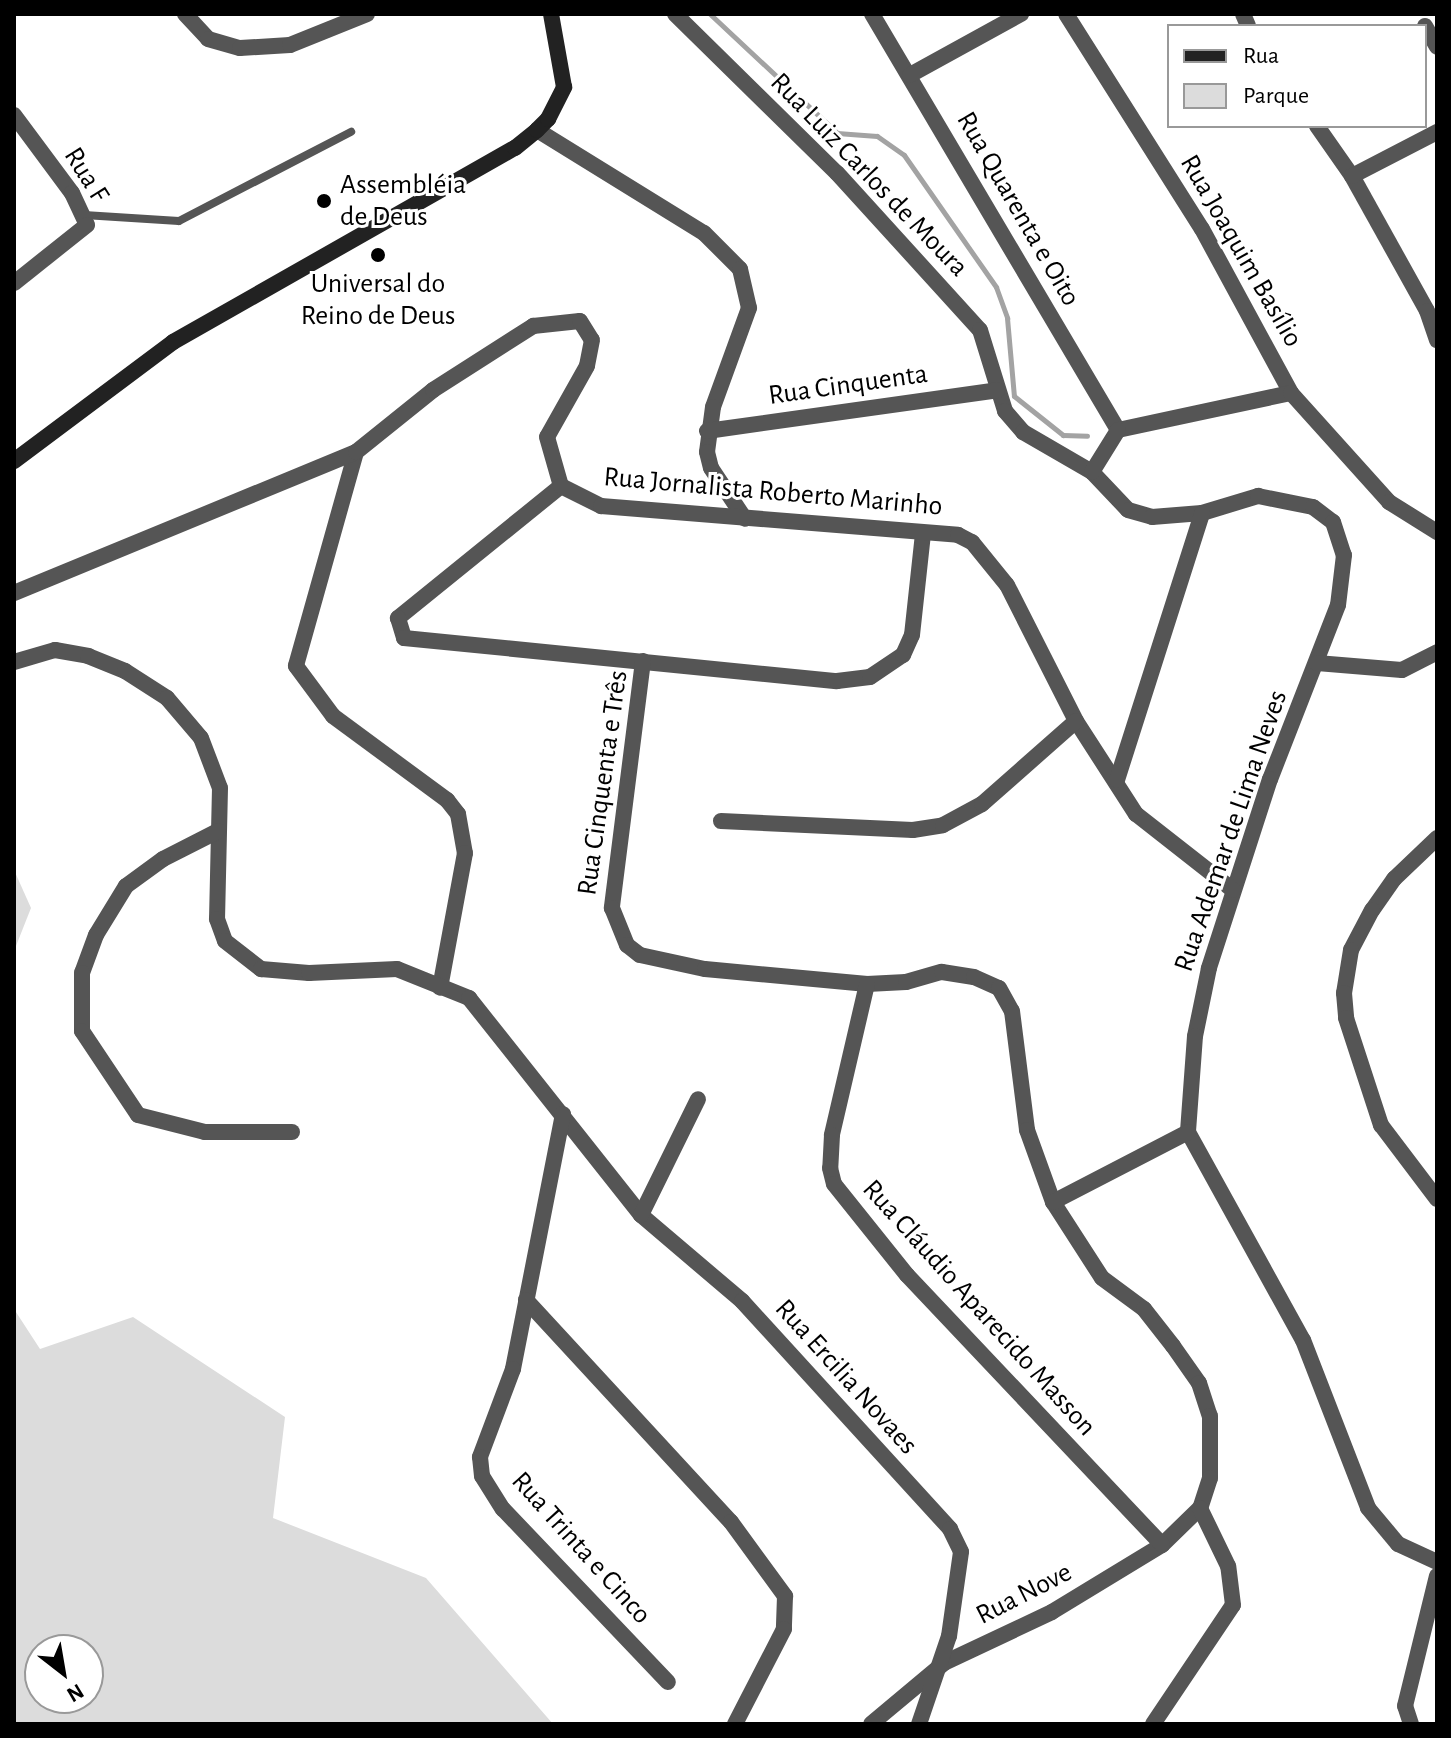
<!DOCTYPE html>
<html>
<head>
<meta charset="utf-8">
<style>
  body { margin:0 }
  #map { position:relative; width:1451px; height:1738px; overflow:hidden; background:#fff; font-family:"Alegreya Sans",sans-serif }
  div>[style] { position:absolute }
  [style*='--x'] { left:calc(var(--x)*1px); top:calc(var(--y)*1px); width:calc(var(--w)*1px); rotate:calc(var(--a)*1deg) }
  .green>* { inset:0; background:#dcdcdc }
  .stream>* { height:5px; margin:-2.5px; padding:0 2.5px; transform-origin:2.5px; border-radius:2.5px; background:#a3a3a3 }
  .lane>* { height:8px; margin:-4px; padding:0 4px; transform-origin:4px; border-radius:4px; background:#555 }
  .street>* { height:16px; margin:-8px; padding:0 8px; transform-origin:8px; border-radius:8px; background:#555 }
  .secondary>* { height:16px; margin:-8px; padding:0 8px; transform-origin:8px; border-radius:8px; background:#222 }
  .dots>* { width:22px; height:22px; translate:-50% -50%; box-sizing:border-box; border:4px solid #fff; border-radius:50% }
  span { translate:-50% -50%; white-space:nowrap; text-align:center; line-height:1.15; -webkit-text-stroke:6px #fff; paint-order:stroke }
  .street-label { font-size:28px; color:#000 }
  .poi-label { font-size:28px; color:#000 }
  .left { translate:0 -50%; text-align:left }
  .frame { position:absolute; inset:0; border:16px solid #000; pointer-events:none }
  .legend { position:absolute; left:1167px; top:24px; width:260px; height:104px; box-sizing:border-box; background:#fff; border:2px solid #999; margin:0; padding:10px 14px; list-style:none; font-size:24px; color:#000 }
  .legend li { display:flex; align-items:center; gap:16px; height:40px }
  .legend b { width:40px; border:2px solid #999 }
  .north { position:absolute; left:24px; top:1634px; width:80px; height:80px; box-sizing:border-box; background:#fff; border:2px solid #999; border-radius:50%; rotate:149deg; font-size:22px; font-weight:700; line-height:32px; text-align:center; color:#000 }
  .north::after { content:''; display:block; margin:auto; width:28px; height:36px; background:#000; clip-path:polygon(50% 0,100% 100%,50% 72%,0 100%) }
</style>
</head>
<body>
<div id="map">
  <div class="green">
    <i style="clip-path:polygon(14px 870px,31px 908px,14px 951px)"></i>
    <i style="clip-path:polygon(evenodd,14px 1309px,40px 1349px,133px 1317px,285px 1417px,273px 1518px,426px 1578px,553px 1724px,14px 1724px,14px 1309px,40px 1650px,88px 1650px,88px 1698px,40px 1698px,40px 1650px)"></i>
  </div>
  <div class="stream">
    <i style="--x:710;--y:14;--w:174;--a:43.1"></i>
    <i style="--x:837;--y:133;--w:40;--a:4.3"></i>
    <i style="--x:877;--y:136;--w:33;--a:35"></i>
    <i style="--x:904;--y:155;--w:161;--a:55.1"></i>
    <i style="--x:996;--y:287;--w:33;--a:70"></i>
    <i style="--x:1007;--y:318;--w:78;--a:84.9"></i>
    <i style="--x:1014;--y:396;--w:63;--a:38.5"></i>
    <i style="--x:1063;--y:435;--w:24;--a:2"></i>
  </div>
  <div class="lane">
    <i style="--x:84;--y:215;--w:95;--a:3.6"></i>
    <i style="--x:179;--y:221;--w:194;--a:-27.4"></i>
  </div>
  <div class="street">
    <i style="--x:185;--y:14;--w:34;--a:47"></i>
    <i style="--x:208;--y:39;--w:33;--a:16"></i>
    <i style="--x:240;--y:48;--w:50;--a:-3.4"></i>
    <i style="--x:290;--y:45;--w:83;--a:-21.9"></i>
    <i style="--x:675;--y:14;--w:227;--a:44.5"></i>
    <i style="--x:837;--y:173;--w:212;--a:47.7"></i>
    <i style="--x:980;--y:330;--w:85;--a:72.8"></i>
    <i style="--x:1005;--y:411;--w:28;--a:49"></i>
    <i style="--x:1023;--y:432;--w:80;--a:30.1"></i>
    <i style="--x:1092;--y:472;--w:52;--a:46.5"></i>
    <i style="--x:1128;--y:510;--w:25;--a:16"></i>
    <i style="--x:1152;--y:517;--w:50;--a:-4.6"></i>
    <i style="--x:1202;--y:513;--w:59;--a:-16.9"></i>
    <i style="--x:1258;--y:496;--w:56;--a:11.3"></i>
    <i style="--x:1313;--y:507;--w:25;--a:37"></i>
    <i style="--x:1333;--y:522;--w:35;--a:72"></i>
    <i style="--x:1344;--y:555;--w:50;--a:96.8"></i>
    <i style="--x:1338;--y:605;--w:187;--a:111.3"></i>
    <i style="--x:1270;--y:779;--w:199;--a:107.9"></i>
    <i style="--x:1209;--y:968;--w:69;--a:101.6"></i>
    <i style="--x:1195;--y:1036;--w:96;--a:94.2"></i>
    <i style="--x:1188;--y:1132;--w:238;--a:61.1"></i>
    <i style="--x:1303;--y:1340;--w:180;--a:68.8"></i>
    <i style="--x:1368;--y:1508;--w:47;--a:50.2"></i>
    <i style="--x:1398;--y:1544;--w:43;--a:24.8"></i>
    <i style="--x:872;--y:14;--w:483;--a:59.4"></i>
    <i style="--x:1066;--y:14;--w:254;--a:57.7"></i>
    <i style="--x:1202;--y:229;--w:187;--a:61.5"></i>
    <i style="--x:1243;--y:14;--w:13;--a:67"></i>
    <i style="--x:1425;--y:26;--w:24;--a:60"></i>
    <i style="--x:910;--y:75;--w:127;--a:-28.8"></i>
    <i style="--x:14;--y:115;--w:97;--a:53.4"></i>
    <i style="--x:72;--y:193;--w:35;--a:65"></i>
    <i style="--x:87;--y:225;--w:93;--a:141.5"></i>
    <i style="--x:1317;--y:126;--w:61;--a:55"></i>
    <i style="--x:1352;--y:176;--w:154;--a:60.9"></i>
    <i style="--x:1427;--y:311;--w:31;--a:71"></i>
    <i style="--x:537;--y:130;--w:196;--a:31.7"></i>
    <i style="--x:704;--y:233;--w:51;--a:45"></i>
    <i style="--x:740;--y:269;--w:40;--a:77"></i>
    <i style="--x:749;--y:308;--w:105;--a:110"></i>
    <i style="--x:713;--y:407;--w:45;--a:97.6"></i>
    <i style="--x:707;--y:452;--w:16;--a:76"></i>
    <i style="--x:711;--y:468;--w:61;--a:56.3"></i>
    <i style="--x:1352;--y:176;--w:96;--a:-27.4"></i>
    <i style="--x:1118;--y:430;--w:177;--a:-12.1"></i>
    <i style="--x:1291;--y:393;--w:147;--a:48"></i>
    <i style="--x:1389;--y:502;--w:57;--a:32"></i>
    <i style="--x:707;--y:431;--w:293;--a:-8"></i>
    <i style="--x:356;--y:452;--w:222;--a:105.7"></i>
    <i style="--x:296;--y:666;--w:62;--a:53.5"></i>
    <i style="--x:333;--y:716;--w:142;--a:36.4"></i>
    <i style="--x:447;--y:800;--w:18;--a:52"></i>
    <i style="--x:458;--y:814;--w:40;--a:80"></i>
    <i style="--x:465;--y:853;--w:137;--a:100.5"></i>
    <i style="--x:1092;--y:472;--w:49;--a:-58.2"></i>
    <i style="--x:561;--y:486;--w:210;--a:141"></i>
    <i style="--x:398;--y:618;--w:21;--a:73"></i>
    <i style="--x:404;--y:638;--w:435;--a:5.7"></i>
    <i style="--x:837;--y:681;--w:33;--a:-7"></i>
    <i style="--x:870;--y:677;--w:40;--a:-34"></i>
    <i style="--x:903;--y:655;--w:22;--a:-66"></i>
    <i style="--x:912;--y:635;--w:103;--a:-83.8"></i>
    <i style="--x:14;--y:593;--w:370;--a:-22.4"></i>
    <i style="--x:356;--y:452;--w:99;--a:-38.8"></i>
    <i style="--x:433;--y:390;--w:119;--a:-32.6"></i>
    <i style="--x:533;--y:326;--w:47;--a:-6.1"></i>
    <i style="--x:580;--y:321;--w:22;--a:58"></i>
    <i style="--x:592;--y:340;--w:26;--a:101"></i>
    <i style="--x:587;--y:366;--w:81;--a:119.4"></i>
    <i style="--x:547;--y:437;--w:51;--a:74.1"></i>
    <i style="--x:561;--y:486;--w:45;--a:26.6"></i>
    <i style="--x:601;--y:506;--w:358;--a:4.6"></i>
    <i style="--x:958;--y:535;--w:16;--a:27"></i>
    <i style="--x:972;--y:542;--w:55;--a:50.9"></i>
    <i style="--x:1007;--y:585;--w:153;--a:63.1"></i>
    <i style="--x:1076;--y:721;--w:111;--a:57.2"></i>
    <i style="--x:1136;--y:814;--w:123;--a:38.1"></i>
    <i style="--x:643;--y:661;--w:249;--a:97.2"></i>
    <i style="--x:612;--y:908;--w:40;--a:68"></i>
    <i style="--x:627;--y:945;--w:16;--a:38"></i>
    <i style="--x:640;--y:955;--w:66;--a:12.2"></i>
    <i style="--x:705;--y:969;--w:163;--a:5.3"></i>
    <i style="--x:867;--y:984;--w:39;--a:-3"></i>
    <i style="--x:906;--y:982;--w:37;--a:-16"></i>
    <i style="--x:942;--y:972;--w:32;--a:9"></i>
    <i style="--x:974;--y:977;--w:27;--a:24"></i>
    <i style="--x:999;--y:988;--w:26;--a:61"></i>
    <i style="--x:1012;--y:1011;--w:120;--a:82.8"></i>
    <i style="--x:1027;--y:1130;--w:77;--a:70.1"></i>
    <i style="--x:1053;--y:1202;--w:90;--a:57.2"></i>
    <i style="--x:1102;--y:1278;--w:52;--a:36.4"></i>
    <i style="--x:1144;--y:1309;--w:47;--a:51.9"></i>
    <i style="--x:1173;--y:1346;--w:45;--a:54.9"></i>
    <i style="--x:1199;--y:1383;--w:35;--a:72"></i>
    <i style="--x:1210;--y:1416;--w:62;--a:90"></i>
    <i style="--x:1210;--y:1478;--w:32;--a:108"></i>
    <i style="--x:1200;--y:1508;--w:53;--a:135.8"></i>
    <i style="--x:1162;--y:1545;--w:129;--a:148.7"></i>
    <i style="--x:1052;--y:1612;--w:119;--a:154.7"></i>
    <i style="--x:944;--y:1663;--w:95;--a:140.1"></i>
    <i style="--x:14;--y:662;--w:43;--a:-16.3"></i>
    <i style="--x:55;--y:650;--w:34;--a:10"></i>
    <i style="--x:88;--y:656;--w:40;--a:22"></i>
    <i style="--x:125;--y:671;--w:50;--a:32.7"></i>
    <i style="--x:167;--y:698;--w:52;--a:49.6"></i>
    <i style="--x:201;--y:738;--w:53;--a:69.2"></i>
    <i style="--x:220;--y:788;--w:131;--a:91.3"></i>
    <i style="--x:217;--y:919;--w:23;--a:70"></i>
    <i style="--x:225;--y:941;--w:46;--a:37.9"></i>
    <i style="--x:261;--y:969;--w:48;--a:4.8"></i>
    <i style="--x:309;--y:973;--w:88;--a:-2.6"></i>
    <i style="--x:397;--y:969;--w:78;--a:21.9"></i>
    <i style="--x:469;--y:998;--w:277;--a:51.6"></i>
    <i style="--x:641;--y:1215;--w:133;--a:40.4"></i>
    <i style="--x:742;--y:1301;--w:309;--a:47.6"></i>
    <i style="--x:950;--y:1529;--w:25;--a:64"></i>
    <i style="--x:961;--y:1552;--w:85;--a:98.1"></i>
    <i style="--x:949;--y:1636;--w:93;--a:108.8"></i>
    <i style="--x:1317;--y:663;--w:85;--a:4.7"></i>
    <i style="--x:1402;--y:670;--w:39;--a:-27"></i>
    <i style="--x:1117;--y:780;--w:280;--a:-72.3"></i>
    <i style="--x:721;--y:821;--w:192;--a:2.7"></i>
    <i style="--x:913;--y:830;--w:30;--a:-9"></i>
    <i style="--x:943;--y:825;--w:44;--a:-28.3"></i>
    <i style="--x:982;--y:804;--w:125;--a:-41.4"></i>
    <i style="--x:218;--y:831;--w:62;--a:153"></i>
    <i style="--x:163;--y:859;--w:46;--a:143.9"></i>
    <i style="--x:126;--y:886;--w:57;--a:121.5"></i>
    <i style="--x:96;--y:935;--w:40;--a:110.2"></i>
    <i style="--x:82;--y:973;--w:58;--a:90"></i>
    <i style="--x:82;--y:1031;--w:101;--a:56.3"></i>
    <i style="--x:138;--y:1115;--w:69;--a:14.2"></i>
    <i style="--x:205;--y:1132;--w:87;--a:0"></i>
    <i style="--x:1437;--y:838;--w:59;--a:136.4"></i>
    <i style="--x:1394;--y:879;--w:38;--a:125"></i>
    <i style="--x:1372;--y:910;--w:45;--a:117.7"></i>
    <i style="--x:1351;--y:950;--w:44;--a:99.2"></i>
    <i style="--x:1344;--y:993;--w:25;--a:85"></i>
    <i style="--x:1346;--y:1018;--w:113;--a:71.9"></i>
    <i style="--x:1381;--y:1125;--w:93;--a:52.9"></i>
    <i style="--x:867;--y:984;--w:155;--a:103.1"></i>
    <i style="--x:832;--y:1135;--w:33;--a:93"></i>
    <i style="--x:830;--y:1168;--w:16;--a:76"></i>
    <i style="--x:834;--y:1184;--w:117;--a:51.3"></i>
    <i style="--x:907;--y:1275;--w:371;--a:46.6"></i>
    <i style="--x:563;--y:1114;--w:260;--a:101.1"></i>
    <i style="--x:513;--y:1369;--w:94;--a:110.6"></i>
    <i style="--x:480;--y:1457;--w:19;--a:84"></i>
    <i style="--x:482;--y:1476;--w:39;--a:58"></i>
    <i style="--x:503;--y:1509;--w:239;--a:46.4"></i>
    <i style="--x:1053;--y:1202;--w:152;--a:-27.4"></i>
    <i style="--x:641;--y:1215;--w:129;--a:-63.8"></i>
    <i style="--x:526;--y:1300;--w:302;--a:47.3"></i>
    <i style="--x:731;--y:1522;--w:92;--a:53.9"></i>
    <i style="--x:785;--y:1596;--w:33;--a:92"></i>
    <i style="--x:784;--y:1629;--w:107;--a:117.3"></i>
    <i style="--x:1153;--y:1724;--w:143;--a:-56.1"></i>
    <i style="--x:1233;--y:1605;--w:39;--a:-97"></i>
    <i style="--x:1228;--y:1566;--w:64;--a:-115.8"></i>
    <i style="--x:1411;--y:1724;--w:19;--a:-108"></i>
    <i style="--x:1405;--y:1706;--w:134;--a:-76.2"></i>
  </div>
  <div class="secondary">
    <i style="--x:14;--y:461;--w:199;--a:-36.8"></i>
    <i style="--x:173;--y:342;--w:393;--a:-29.6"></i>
    <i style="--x:515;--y:148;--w:28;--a:-39"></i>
    <i style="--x:537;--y:130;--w:16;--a:-45"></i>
    <i style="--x:548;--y:119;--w:36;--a:-63"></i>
    <i style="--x:564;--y:87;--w:74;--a:-100.1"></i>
  </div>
  <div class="dots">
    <i style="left:324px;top:201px;background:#000"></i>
    <i style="left:378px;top:255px;background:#000"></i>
  </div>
  <div class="street-label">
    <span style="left:86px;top:175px;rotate:58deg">Rua F</span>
    <span style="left:869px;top:175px;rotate:46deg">Rua Luiz Carlos de Moura</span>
    <span style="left:1018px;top:209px;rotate:60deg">Rua Quarenta e Oito</span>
    <span style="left:1241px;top:251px;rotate:60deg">Rua Joaquim Basílio</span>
    <span style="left:848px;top:385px;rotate:-8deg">Rua Cinquenta</span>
    <span style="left:773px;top:492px;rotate:5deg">Rua Jornalista Roberto Marinho</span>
    <span style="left:603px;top:783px;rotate:-82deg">Rua Cinquenta e Três</span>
    <span style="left:1231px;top:831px;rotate:-71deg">Rua Ademar de Lima Neves</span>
    <span style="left:979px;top:1308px;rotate:48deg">Rua Cláudio Aparecido Masson</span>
    <span style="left:846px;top:1377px;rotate:48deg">Rua Ercilia Novaes</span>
    <span style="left:581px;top:1548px;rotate:48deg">Rua Trinta e Cinco</span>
    <span style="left:1024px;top:1594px;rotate:-27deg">Rua Nove</span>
  </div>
  <div class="poi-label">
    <span class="left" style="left:340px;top:201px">Assembléia<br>de Deus</span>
    <span style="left:378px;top:300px">Universal do<br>Reino de Deus</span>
  </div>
  <div class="frame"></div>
  <ul class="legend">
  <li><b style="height:10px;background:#222"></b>Rua</li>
  <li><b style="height:22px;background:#dcdcdc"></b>Parque</li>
  </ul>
  <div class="north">N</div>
</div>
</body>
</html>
